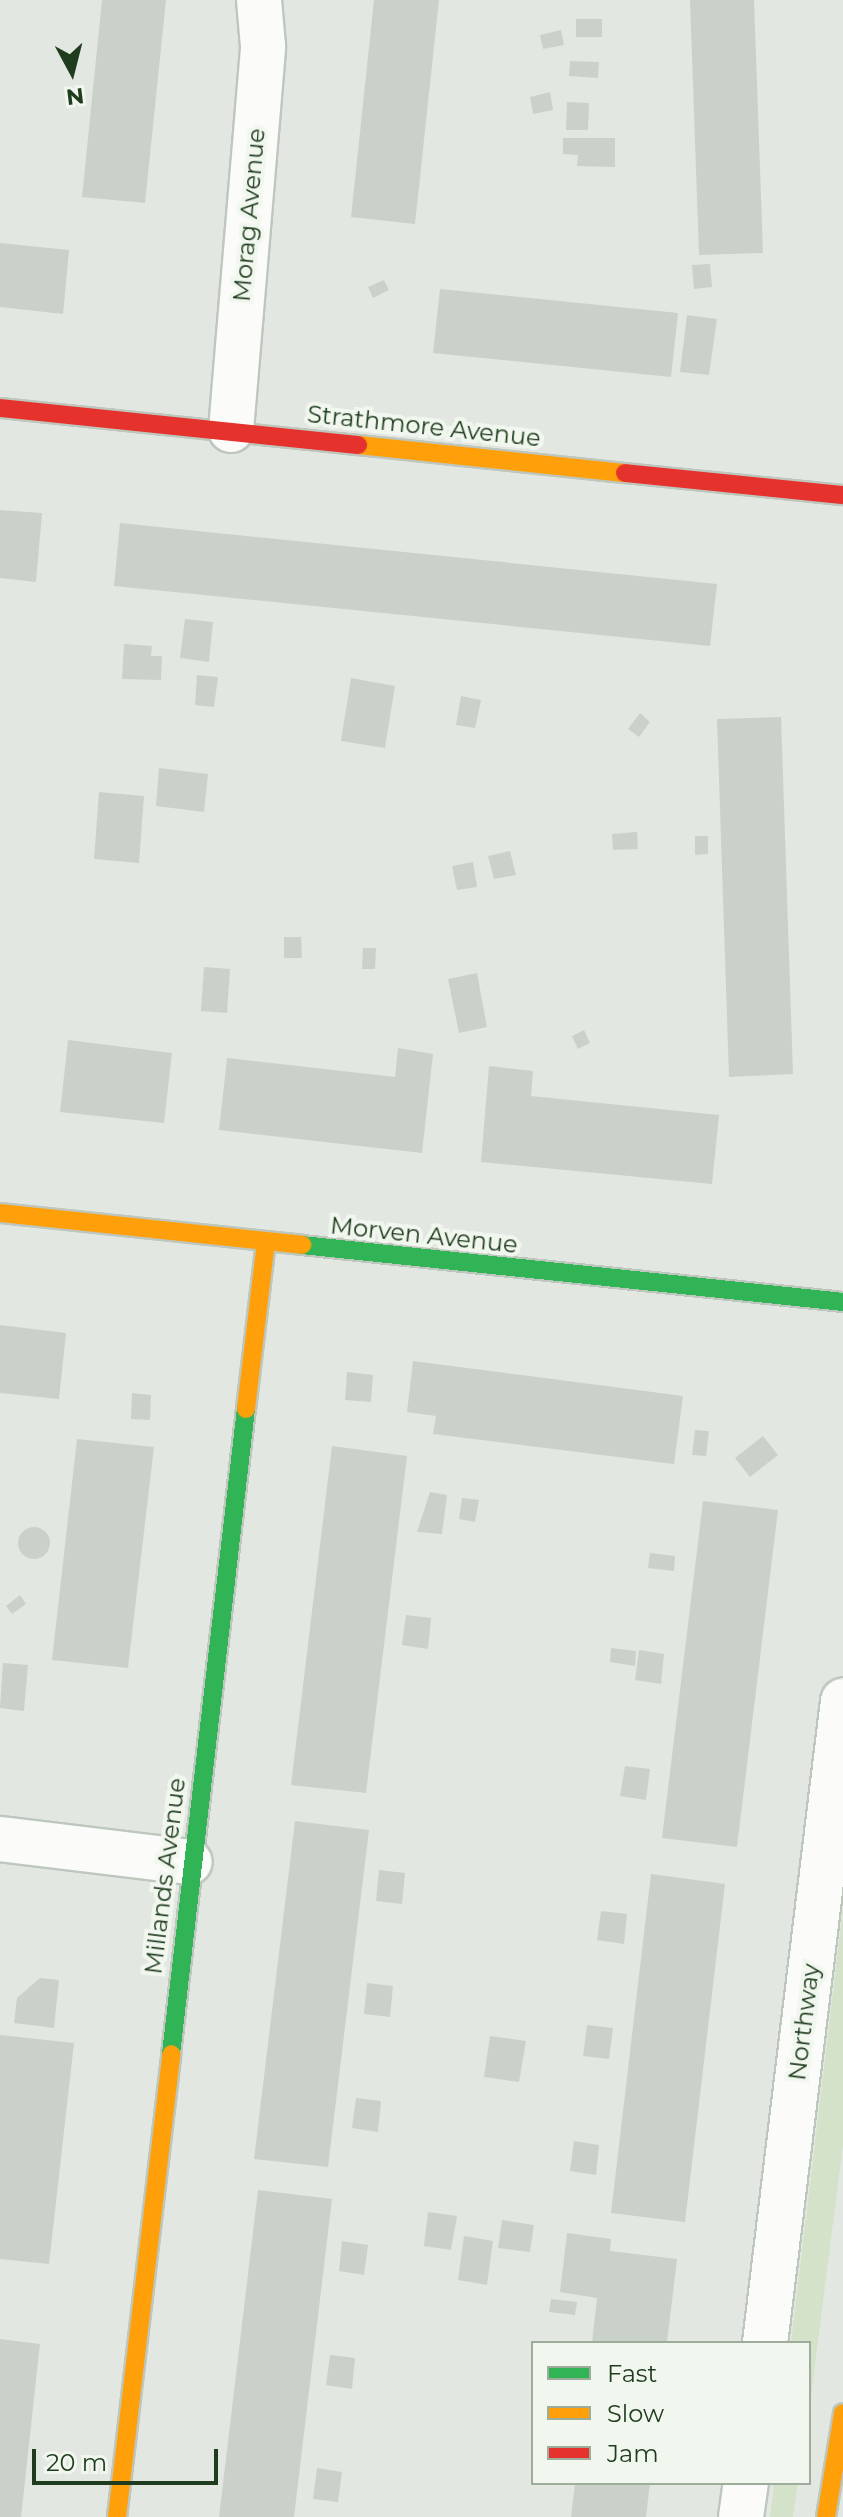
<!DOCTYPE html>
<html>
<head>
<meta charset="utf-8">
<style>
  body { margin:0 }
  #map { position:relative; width:843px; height:2517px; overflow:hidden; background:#e2e8e1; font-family:Montserrat,sans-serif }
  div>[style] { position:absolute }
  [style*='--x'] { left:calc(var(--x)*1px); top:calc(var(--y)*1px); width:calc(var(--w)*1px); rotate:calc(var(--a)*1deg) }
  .green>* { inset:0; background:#d4e2c9 }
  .building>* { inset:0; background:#cad1ca }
  .round { border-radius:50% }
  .roads { filter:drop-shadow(2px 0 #bec7bd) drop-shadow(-2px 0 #bec7bd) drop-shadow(0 2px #bec7bd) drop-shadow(0 -2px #bec7bd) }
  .street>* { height:44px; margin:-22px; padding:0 22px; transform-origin:22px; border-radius:22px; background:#fbfcfa }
  .fast>* { height:18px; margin:-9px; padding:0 9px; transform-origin:9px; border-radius:9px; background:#30b455 }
  .slow>* { height:18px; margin:-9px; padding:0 9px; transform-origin:9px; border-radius:9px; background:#ff9f0a }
  .jam>* { height:18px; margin:-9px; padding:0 9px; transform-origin:9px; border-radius:9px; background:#e5322d }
  span { translate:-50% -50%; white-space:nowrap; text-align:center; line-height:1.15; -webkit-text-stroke:8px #f1f7ee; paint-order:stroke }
  .street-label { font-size:24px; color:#1f3c1e }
  .legend { position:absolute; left:531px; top:2341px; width:280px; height:144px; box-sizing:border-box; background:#f1f7ee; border:2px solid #9dac9b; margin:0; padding:10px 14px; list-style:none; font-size:24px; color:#1f3c1e }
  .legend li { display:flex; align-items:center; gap:16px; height:40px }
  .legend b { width:40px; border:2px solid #9dac9b }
  .north { position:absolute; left:32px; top:32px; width:80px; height:80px; -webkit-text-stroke:6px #f1f7ee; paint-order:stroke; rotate:173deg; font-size:22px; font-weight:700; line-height:32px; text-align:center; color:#1f3c1e }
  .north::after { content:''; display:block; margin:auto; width:28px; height:36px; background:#1f3c1e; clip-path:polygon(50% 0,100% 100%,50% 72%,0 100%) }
  .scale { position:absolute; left:32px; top:2449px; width:186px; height:36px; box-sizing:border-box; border:4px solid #1f3c1e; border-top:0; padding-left:10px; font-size:24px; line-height:28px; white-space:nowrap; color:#1f3c1e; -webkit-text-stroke:6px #f1f7ee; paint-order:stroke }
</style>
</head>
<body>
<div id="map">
  <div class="green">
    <i style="clip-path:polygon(843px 1909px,843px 2144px,809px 2413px,809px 2343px,791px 2343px)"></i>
    <i style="clip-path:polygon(774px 2483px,798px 2483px,793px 2517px,770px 2517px)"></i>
  </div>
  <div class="building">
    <i style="clip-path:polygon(102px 0,166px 0,145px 203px,82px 197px)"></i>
    <i style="clip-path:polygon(374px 0,439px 0,415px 224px,351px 217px)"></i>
    <i style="clip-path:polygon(690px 0,754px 0,763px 253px,699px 255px)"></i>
    <i style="clip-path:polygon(576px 19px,602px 19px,602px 37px,576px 37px)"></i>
    <i style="clip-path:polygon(561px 30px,564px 45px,543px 49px,540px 35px)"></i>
    <i style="clip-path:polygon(570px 61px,599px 62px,598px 78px,569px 76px)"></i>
    <i style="clip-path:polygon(550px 92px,553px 110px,533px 114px,530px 97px)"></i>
    <i style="clip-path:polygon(567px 102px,589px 103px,588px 130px,566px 130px)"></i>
    <i style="clip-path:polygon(563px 138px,615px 138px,615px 167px,577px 166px,578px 155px,563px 154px)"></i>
    <i style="clip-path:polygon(0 243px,69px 250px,63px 314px,0 307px)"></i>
    <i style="clip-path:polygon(710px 264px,712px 287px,694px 289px,692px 265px)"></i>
    <i style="clip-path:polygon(384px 280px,389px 290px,373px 298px,368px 287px)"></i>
    <i style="clip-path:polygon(440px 289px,678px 313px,671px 377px,433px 353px)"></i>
    <i style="clip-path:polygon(687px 315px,717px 319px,709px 375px,680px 372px)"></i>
    <i style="clip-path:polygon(0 510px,42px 513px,36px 582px,0 578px)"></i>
    <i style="clip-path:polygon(120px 523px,717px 584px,710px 646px,114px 586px)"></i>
    <i style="clip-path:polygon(185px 619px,213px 622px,209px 662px,180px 658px)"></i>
    <i style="clip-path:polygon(124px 644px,152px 646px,151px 656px,162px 656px,161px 680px,122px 679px)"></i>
    <i style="clip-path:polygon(197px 675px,218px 677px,214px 707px,195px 705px)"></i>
    <i style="clip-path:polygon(351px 678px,395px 686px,385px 748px,341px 741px)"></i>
    <i style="clip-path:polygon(461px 696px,481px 700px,475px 728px,456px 725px)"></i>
    <i style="clip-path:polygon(640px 713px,650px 722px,639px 737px,628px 729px)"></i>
    <i style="clip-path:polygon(781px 717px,793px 1074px,729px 1077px,717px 719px)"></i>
    <i style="clip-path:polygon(159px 768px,208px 774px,204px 812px,156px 806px)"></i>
    <i style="clip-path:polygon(99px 792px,144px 796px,139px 863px,94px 859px)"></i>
    <i style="clip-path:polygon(637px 832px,638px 849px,613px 850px,612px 834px)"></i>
    <i style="clip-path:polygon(695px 836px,708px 836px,708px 854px,695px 855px)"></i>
    <i style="clip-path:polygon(510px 851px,516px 875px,494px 879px,488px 856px)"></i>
    <i style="clip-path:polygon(473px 862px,477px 887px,457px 890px,452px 866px)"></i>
    <i style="clip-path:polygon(284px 937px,301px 937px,302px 958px,284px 958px)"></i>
    <i style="clip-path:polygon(363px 948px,376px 948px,375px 969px,362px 969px)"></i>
    <i style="clip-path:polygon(204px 967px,230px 969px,227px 1013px,201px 1011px)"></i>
    <i style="clip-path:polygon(477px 973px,487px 1027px,459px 1033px,448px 979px)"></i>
    <i style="clip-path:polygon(584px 1030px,590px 1043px,578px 1049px,572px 1036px)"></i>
    <i style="clip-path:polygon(68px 1040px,172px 1053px,164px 1123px,60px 1112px)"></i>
    <i style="clip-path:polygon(398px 1048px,433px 1054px,422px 1153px,219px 1130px,227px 1058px,395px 1077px)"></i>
    <i style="clip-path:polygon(489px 1066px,533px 1071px,531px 1096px,719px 1115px,712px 1184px,481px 1162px)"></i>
    <i style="clip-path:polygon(0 1325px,66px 1333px,59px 1399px,0 1393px)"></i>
    <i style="clip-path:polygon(413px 1361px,683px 1396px,674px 1464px,433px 1434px,436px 1416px,407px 1412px)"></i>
    <i style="clip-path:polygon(347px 1372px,373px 1375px,371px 1402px,345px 1400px)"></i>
    <i style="clip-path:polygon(132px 1393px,151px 1395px,150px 1420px,131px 1419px)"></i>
    <i style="clip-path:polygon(695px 1430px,709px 1431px,706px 1456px,692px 1455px)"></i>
    <i style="clip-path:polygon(763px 1436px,778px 1455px,750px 1477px,735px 1458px)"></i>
    <i style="clip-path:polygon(77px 1439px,154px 1447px,128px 1668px,52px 1660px)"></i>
    <i style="clip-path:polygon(332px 1446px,407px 1456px,366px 1793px,291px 1785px)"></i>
    <i style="clip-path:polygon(430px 1492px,447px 1495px,442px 1534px,417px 1532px)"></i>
    <i style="clip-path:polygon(462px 1498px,479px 1500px,475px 1522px,459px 1519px)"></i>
    <i style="clip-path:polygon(703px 1501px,778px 1510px,737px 1847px,662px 1838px)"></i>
    <i class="round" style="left:18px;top:1527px;width:32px;height:32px"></i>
    <i style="clip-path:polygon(650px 1553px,675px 1556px,674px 1571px,648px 1568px)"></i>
    <i style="clip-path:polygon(20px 1595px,26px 1604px,12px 1614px,6px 1606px)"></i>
    <i style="clip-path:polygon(406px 1615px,431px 1618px,428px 1649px,402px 1645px)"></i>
    <i style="clip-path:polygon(611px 1648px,636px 1651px,635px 1666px,610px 1662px)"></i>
    <i style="clip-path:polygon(639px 1650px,664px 1654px,661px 1684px,635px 1680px)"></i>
    <i style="clip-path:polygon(3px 1663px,28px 1665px,24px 1711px,0 1708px)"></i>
    <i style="clip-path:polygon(625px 1766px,650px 1769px,646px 1800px,620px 1796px)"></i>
    <i style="clip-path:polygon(295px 1821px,369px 1830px,328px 2167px,254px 2159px)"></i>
    <i style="clip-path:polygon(379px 1870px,405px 1873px,402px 1904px,376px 1901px)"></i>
    <i style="clip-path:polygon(651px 1874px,725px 1884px,685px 2222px,611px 2213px)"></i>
    <i style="clip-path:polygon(601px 1911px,627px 1914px,624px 1944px,597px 1940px)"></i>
    <i style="clip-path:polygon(40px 1978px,59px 1980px,54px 2028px,14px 2023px,17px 1998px)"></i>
    <i style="clip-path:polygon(367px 1983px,393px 1986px,390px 2017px,364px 2014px)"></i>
    <i style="clip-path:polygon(587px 2025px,613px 2028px,609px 2059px,583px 2056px)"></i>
    <i style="clip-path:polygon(0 2035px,74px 2043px,49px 2264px,0 2259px)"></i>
    <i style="clip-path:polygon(490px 2036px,526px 2041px,519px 2082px,484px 2077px)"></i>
    <i style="clip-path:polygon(356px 2098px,381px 2101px,378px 2132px,352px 2128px)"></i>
    <i style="clip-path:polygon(574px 2141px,599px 2145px,596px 2175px,570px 2171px)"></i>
    <i style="clip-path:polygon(258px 2190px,332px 2199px,294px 2517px,219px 2517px)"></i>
    <i style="clip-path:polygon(428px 2212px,457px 2216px,451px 2250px,424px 2246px)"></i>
    <i style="clip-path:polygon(502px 2220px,534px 2225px,530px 2252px,498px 2248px)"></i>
    <i style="clip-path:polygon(567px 2233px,611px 2239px,610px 2251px,677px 2259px,667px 2343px,592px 2343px,597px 2298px,560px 2292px)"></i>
    <i style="clip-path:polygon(464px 2236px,493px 2241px,487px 2285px,458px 2280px)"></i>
    <i style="clip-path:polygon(342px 2241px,368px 2245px,364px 2275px,339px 2271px)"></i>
    <i style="clip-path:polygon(551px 2299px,577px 2302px,575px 2315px,549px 2312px)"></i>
    <i style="clip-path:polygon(0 2339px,40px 2344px,21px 2517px,0 2517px)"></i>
    <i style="clip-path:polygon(330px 2355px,355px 2358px,352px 2389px,326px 2385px)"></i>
    <i style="clip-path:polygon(317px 2468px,342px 2472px,338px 2502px,313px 2499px)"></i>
    <i style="clip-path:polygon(575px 2483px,650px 2483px,646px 2517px,571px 2517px)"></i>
  </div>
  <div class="roads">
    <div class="street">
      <i style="--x:231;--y:430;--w:385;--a:-85.2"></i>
      <i style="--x:263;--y:46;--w:46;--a:-95"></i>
      <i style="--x:0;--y:1839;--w:191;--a:6.9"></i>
      <i style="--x:765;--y:2343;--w:647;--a:-83.07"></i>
      <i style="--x:741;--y:2517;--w:34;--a:-82"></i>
    </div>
    <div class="fast">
      <i style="--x:302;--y:1245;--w:544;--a:6.01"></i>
      <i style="--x:171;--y:2054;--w:649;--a:-83.37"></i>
    </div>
    <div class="slow">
      <i style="--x:358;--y:445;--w:268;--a:6"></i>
      <i style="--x:0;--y:1213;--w:304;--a:6"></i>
      <i style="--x:246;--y:1409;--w:169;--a:-83.2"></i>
      <i style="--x:117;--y:2517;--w:466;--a:-83.3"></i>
      <i style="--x:826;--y:2517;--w:105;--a:-80.7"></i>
    </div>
    <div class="jam">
      <i style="--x:0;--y:408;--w:360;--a:5.9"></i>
      <i style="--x:625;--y:473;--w:219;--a:5.8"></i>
    </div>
  </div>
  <div class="street-label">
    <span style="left:249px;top:215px;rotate:-85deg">Morag Avenue</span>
    <span style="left:424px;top:426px;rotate:6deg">Strathmore Avenue</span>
    <span style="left:424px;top:1235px;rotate:6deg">Morven Avenue</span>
    <span style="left:165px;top:1876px;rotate:-83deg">Millands Avenue</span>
    <span style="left:804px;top:2022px;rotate:-83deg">Northway</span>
  </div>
  <ul class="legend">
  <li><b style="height:10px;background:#30b455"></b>Fast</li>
  <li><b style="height:10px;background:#ff9f0a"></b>Slow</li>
  <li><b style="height:10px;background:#e5322d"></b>Jam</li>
  </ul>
  <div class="north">N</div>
  <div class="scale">20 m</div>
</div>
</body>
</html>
